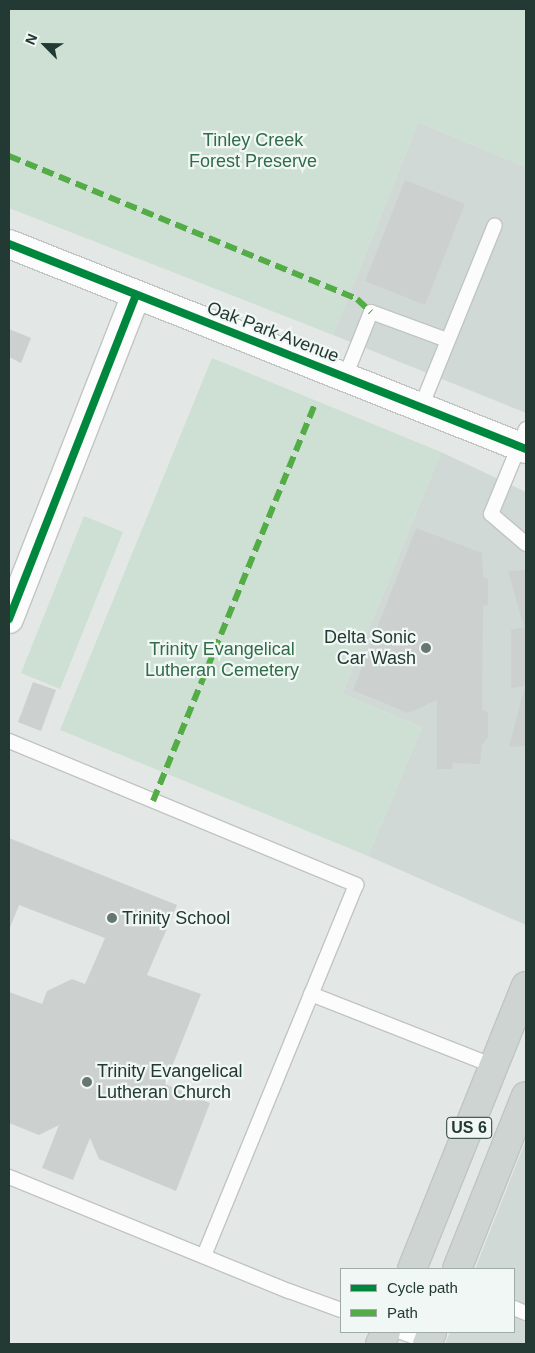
<!DOCTYPE html>
<html>
<head>
<meta charset="utf-8">
<style>
  body { margin:0 }
  #map { position:relative; width:535px; height:1353px; overflow:hidden; background:#e3e8e6; font-family:Helvetica,sans-serif }
  div>[style] { position:absolute }
  [style*='--x'] { left:calc(var(--x)*1px); top:calc(var(--y)*1px); width:calc(var(--w)*1px); rotate:calc(var(--a)*1deg) }
  .built>* { inset:0; background:#d1d9d6 }
  .green>* { inset:0; background:#cde0d3 }
  .building>* { inset:0; background:#ccd0cf }
  .roads { filter:drop-shadow(1px 0 #c0c5c3) drop-shadow(-1px 0 #c0c5c3) drop-shadow(0 1px #c0c5c3) drop-shadow(0 -1px #c0c5c3) }
  .service>* { height:14px; margin:-7px; padding:0 7px; transform-origin:7px; border-radius:7px; background:#fbfcfb }
  .minor>* { height:28px; margin:-14px; padding:0 14px; transform-origin:14px; border-radius:14px; background:#fbfcfb }
  .tertiary>* { height:28px; margin:-14px; padding:0 14px; transform-origin:14px; border-radius:14px; background:#fbfcfb }
  .primary>* { height:28px; margin:-14px; padding:0 14px; transform-origin:14px; border-radius:14px; background:#ced4d2 }
  .quiet>* { height:6px; margin-top:-3px; transform-origin:0; background:repeating-linear-gradient(90deg,#53ac45 0 12px,transparent 0 18px) }
  .cycleway>* { height:8px; margin:-4px; padding:0 4px; transform-origin:4px; border-radius:4px; background:#00873e }
  .dots>* { width:14px; height:14px; translate:-50% -50%; box-sizing:border-box; border:2px solid #f1f7f4; border-radius:50% }
  span { translate:-50% -50%; white-space:nowrap; text-align:center; line-height:1.15; -webkit-text-stroke:4.5px #f1f7f4; paint-order:stroke }
  .shield-label span { padding:1px 4px; background:#f1f7f4; border:1px solid; border-radius:4px; -webkit-text-stroke-width:0 }
  .shield-label { font-size:16px; color:#233933; font-weight:700 }
  .park-label { font-size:18px; color:#306c47 }
  .street-label { font-size:18px; color:#233933 }
  .poi-label { font-size:18px; color:#233933 }
  .right { translate:-100% -50%; text-align:right }
  .left { translate:0 -50%; text-align:left }
  .frame { position:absolute; inset:0; border:10px solid #233933; pointer-events:none }
  .legend { position:absolute; left:340px; top:1268px; width:175px; height:65px; box-sizing:border-box; background:#f1f7f4; border:1px solid #9faba7; margin:0; padding:6px 9px; list-style:none; font-size:15px; color:#233933 }
  .legend li { display:flex; align-items:center; gap:10px; height:25px }
  .legend b { width:25px; border:1px solid #9faba7 }
  .north { position:absolute; left:20px; top:20px; width:50px; height:50px; -webkit-text-stroke:4px #f1f7f4; paint-order:stroke; rotate:293deg; font-size:14px; font-weight:700; line-height:20px; text-align:center; color:#233933 }
  .north::after { content:''; display:block; margin:auto; width:18px; height:22px; background:#233933; clip-path:polygon(50% 0,100% 100%,50% 72%,0 100%) }
</style>
</head>
<body>
<div id="map">
  <div class="built">
    <i style="clip-path:polygon(418px 122px,526px 167px,526px 413px,333px 335px)"></i>
    <i style="clip-path:polygon(441px 452px,526px 492px,526px 925px,368px 856px,422px 727px,342px 694px)"></i>
    <i style="clip-path:polygon(526px 1140px,526px 1344px,445px 1344px,450px 1332px,514px 1332px,514px 1269px,475px 1269px)"></i>
  </div>
  <div class="green">
    <i style="clip-path:polygon(9px 9px,526px 9px,526px 167px,418px 122px,333px 335px,9px 208px)"></i>
    <i style="clip-path:polygon(212px 358px,441px 452px,342px 694px,422px 727px,368px 856px,60px 730px)"></i>
    <i style="clip-path:polygon(84px 516px,123px 532px,60px 689px,21px 673px)"></i>
  </div>
  <div class="building">
    <i style="clip-path:polygon(405px 180px,465px 204px,425px 305px,365px 281px)"></i>
    <i style="clip-path:polygon(9px 329px,31px 338px,21px 363px,9px 357px)"></i>
    <i style="clip-path:polygon(416px 528px,482px 553px,483px 577px,488px 579px,488px 605px,483px 606px,482px 710px,488px 712px,488px 737px,482px 745px,480px 764px,453px 763px,452px 769px,437px 769px,437px 700px,408px 713px,353px 690px)"></i>
    <i style="clip-path:polygon(526px 570px,526px 746px,509px 747px,525px 686px,511px 688px,511px 630px,524px 627px,508px 571px)"></i>
    <i style="clip-path:polygon(33px 682px,56px 690px,41px 731px,18px 722px)"></i>
    <i style="clip-path:polygon(9px 838px,177px 905px,147px 975px,201px 994px,165px 1084px,210px 1103px,176px 1191px,99px 1159px,90px 1138px,73px 1180px,42px 1168px,59px 1125px,39px 1135px,9px 1123px,9px 992px,42px 1004px,47px 991px,72px 979px,85px 984px,105px 938px,19px 905px,9px 930px)"></i>
  </div>
  <div class="roads">
    <div class="service">
      <i style="--x:345;--y:377;--w:70;--a:-68.2"></i>
      <i style="--x:371;--y:312;--w:81;--a:20.2"></i>
      <i style="--x:421;--y:407;--w:196;--a:-67.9"></i>
      <i style="--x:526;--y:429;--w:92;--a:112.4"></i>
      <i style="--x:491;--y:514;--w:46;--a:40.6"></i>
      <i style="--x:9;--y:741;--w:376;--a:22.5"></i>
      <i style="--x:356;--y:885;--w:401;--a:112.3"></i>
      <i style="--x:311;--y:994;--w:197;--a:21.5"></i>
      <i style="--x:9;--y:1177;--w:302;--a:22.2"></i>
      <i style="--x:289;--y:1291;--w:55;--a:20.1"></i>
      <i style="--x:514;--y:1308;--w:13;--a:23"></i>
      <i style="--x:401;--y:1332;--w:29;--a:20"></i>
    </div>
    <div class="minor">
      <i style="--x:9;--y:619;--w:348;--a:-68.6"></i>
    </div>
    <div class="tertiary">
      <i style="--x:9;--y:244;--w:556;--a:21.63"></i>
    </div>
    <div class="primary">
      <i style="--x:412;--y:1269;--w:305;--a:-68.1"></i>
      <i style="--x:457;--y:1269;--w:186;--a:-68.3"></i>
      <i style="--x:380;--y:1344;--w:13;--a:-63"></i>
      <i style="--x:427;--y:1344;--w:13;--a:-67"></i>
    </div>
  </div>
  <div class="quiet">
    <i style="--x:9;--y:156;--w:376;--a:22.3"></i>
    <i style="--x:357;--y:299;--w:19;--a:43"></i>
    <i style="--x:153;--y:801;--w:428;--a:-67.8"></i>
  </div>
  <div class="cycleway">
    <i style="--x:9;--y:244;--w:556;--a:21.63"></i>
    <i style="--x:9;--y:619;--w:348;--a:-68.6"></i>
  </div>
  <div class="dots">
    <i style="left:426px;top:648px;background:#667672"></i>
    <i style="left:112px;top:918px;background:#667672"></i>
    <i style="left:87px;top:1082px;background:#667672"></i>
  </div>
  <div class="shield-label">
    <span style="left:469px;top:1128px">US 6</span>
  </div>
  <div class="park-label">
    <span style="left:253px;top:151px">Tinley Creek<br>Forest Preserve</span>
    <span style="left:222px;top:660px">Trinity Evangelical<br>Lutheran Cemetery</span>
  </div>
  <div class="street-label">
    <span style="left:273px;top:332px;rotate:21deg">Oak Park Avenue</span>
  </div>
  <div class="poi-label">
    <span class="right" style="left:416px;top:648px">Delta Sonic<br>Car Wash</span>
    <span class="left" style="left:122px;top:918px">Trinity School</span>
    <span class="left" style="left:97px;top:1082px">Trinity Evangelical<br>Lutheran Church</span>
  </div>
  <div class="frame"></div>
  <ul class="legend">
  <li><b style="height:6px;background:#00873e"></b>Cycle path</li>
  <li><b style="height:6px;background:#53ac45"></b>Path</li>
  </ul>
  <div class="north">N</div>
</div>
</body>
</html>
